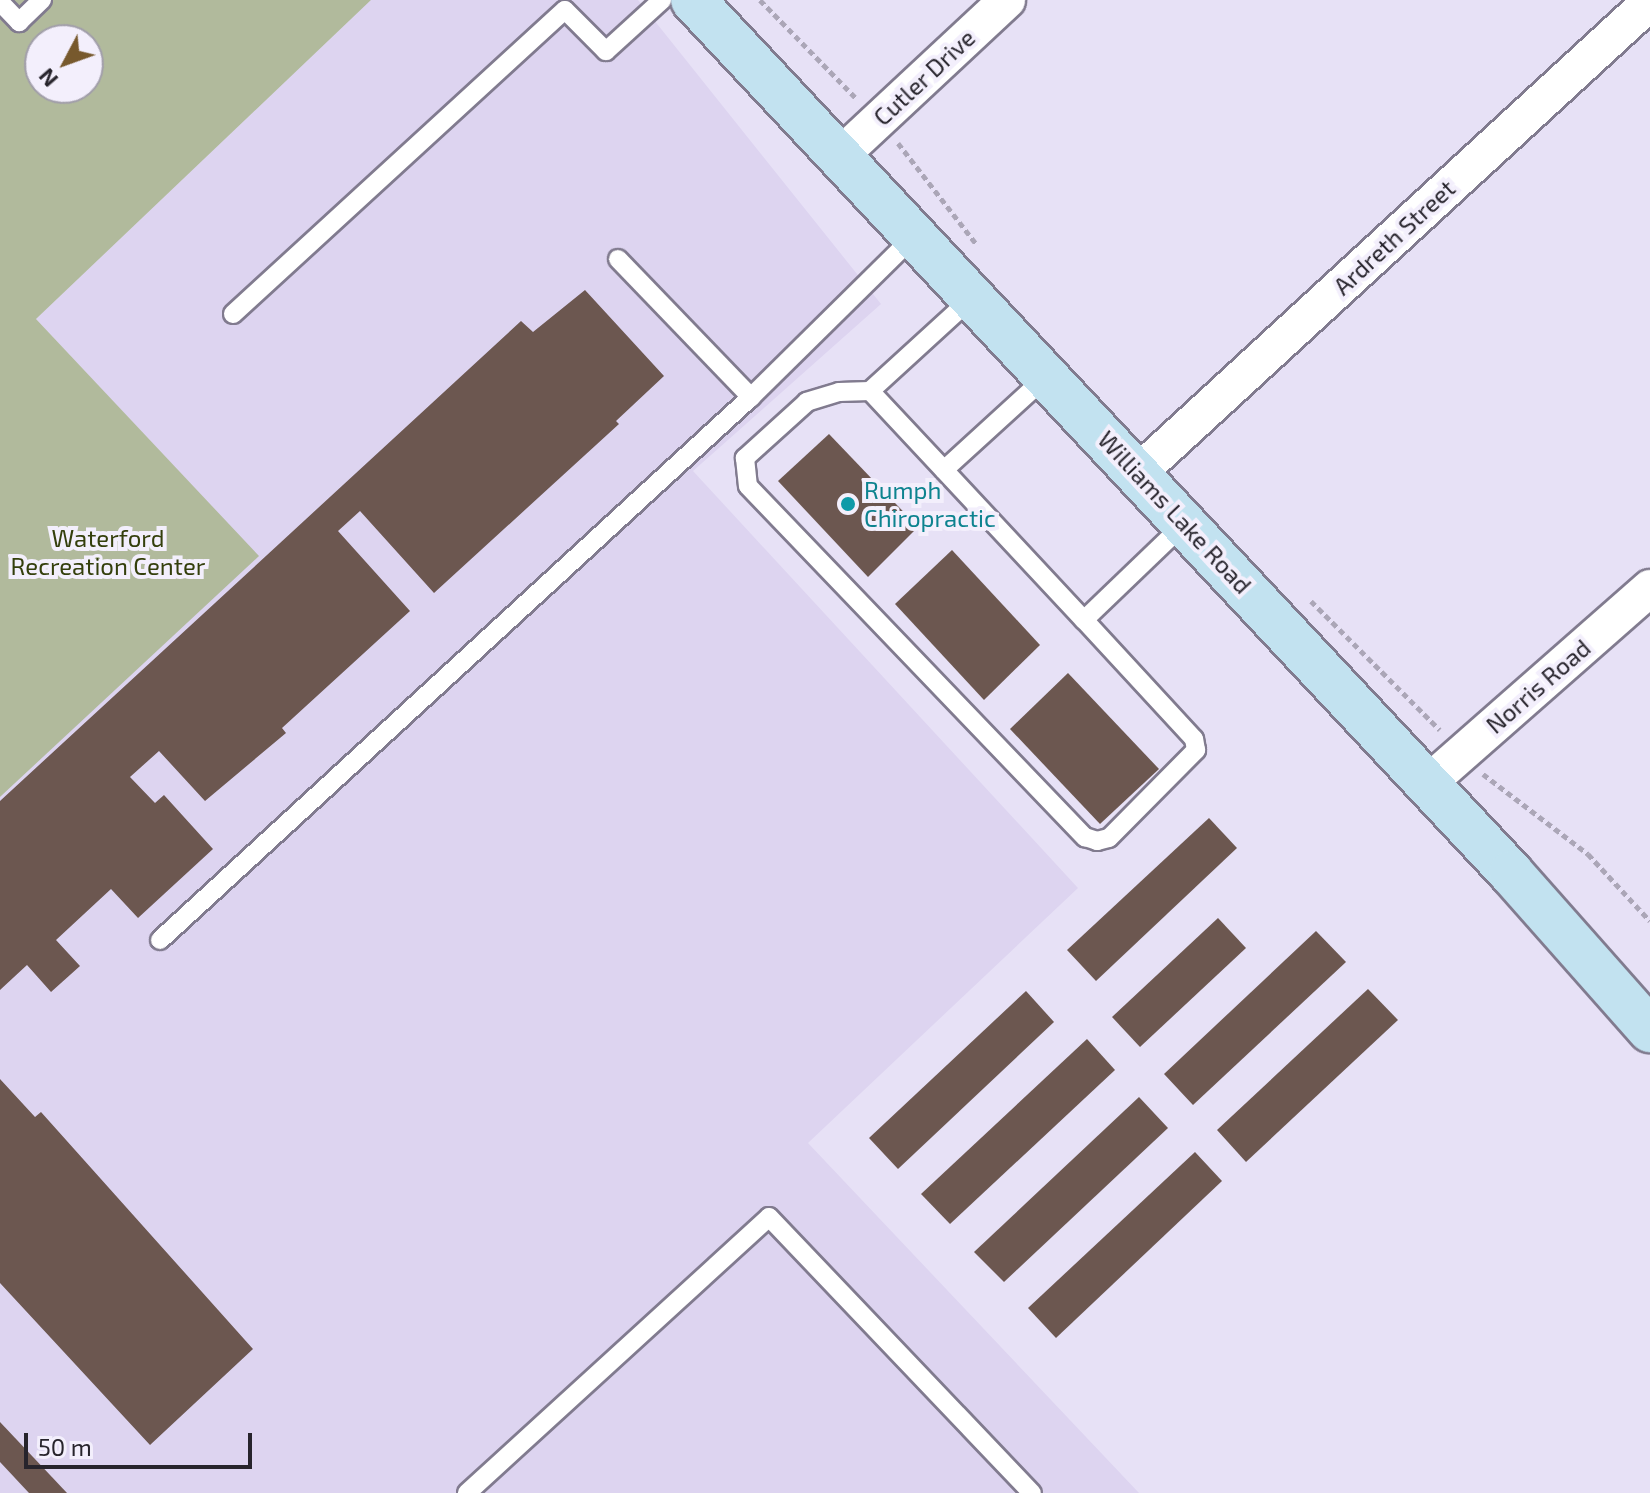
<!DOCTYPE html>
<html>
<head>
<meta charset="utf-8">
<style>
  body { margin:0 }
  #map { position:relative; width:1650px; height:1493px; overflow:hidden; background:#e7e1f6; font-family:"Exo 2",sans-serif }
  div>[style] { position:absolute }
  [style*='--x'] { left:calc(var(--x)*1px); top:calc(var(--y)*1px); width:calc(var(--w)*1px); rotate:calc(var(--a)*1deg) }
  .built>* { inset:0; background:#ddd4f0 }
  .green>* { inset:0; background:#b1ba9c }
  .building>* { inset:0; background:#6c5750 }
  .path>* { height:5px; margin-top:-2.5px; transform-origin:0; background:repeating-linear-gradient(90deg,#aba6b7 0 6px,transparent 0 10px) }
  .roads { filter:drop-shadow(2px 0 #817b8f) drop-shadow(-2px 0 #817b8f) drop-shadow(0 2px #817b8f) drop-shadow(0 -2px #817b8f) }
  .service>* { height:18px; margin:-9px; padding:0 9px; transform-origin:9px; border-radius:9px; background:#fff }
  .minor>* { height:36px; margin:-18px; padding:0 18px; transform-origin:18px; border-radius:18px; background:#fff }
  .secondary>* { height:44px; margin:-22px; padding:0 22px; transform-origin:22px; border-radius:22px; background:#c2e2f0 }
  .dots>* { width:22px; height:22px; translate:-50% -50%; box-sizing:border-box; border:4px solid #f3effc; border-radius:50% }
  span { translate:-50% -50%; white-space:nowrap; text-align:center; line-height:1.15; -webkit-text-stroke:8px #f3effc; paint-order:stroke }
  .street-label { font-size:24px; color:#27242c }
  .culture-label { font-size:24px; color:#0d838f }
  .left { translate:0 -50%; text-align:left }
  .park-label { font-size:24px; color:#343f0c }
  .north { position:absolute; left:24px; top:24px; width:80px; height:80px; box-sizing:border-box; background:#f3effc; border:2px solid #a19ea9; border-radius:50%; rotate:229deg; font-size:22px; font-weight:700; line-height:32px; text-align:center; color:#27242c }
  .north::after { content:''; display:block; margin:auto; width:28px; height:36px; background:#77592d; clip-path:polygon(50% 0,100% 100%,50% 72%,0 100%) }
  .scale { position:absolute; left:24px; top:1433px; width:228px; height:36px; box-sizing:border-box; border:4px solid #27242c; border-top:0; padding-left:10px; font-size:24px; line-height:28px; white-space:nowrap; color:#27242c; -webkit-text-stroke:6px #f3effc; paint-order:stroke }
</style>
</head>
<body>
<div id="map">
  <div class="built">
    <i style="clip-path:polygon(371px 0,638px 0,881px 304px,693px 471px,1078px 888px,808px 1143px,1139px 1493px,0 1493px,0 797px,258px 556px,36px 319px)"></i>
  </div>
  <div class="green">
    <i style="clip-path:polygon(evenodd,0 0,371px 0,36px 319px,259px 556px,0 797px,0 0,40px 40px,88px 40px,88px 88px,40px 88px,40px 40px)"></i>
  </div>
  <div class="building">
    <i style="clip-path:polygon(585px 290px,664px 376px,616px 421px,619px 424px,434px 593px,360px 511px,338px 531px,410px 611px,282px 728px,286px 733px,205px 801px,159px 751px,130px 777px,155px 803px,164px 795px,213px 849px,138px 918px,111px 889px,56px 940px,80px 966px,51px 992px,27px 965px,0 990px,0 801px,521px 321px,533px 332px)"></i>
    <i style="clip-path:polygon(829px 434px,918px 527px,868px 577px,778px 481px)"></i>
    <i style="clip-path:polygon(952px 550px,1040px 645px,984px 700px,895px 604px)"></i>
    <i style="clip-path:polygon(1068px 673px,1159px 769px,1100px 824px,1010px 729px)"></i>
    <i style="clip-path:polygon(1209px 818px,1237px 848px,1096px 981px,1067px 950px)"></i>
    <i style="clip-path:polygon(1218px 918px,1246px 948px,1140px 1047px,1112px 1017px)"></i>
    <i style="clip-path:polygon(1316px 931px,1346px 962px,1193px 1105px,1164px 1074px)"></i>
    <i style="clip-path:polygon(1368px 989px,1398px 1020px,1246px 1162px,1217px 1130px)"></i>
    <i style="clip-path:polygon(1026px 991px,1054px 1022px,898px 1169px,869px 1138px)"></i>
    <i style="clip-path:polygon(1087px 1039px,1115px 1070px,950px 1224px,921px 1194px)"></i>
    <i style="clip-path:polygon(0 1079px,35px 1117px,41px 1112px,253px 1349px,150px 1445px,0 1283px)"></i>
    <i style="clip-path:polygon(1139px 1097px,1168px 1128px,1004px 1282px,974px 1252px)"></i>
    <i style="clip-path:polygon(1195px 1152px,1222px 1181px,1056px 1338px,1028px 1308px)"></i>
    <i style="clip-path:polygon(0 1422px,67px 1493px,29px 1493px,0 1462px)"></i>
  </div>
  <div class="path">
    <i style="--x:760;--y:0;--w:136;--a:45.6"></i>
    <i style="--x:898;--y:143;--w:129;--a:52.2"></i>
    <i style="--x:1311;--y:601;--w:182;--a:45"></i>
    <i style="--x:1483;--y:774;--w:132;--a:37.3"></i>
    <i style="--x:1588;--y:854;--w:91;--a:47.2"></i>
  </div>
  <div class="roads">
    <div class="service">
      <i style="--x:0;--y:2;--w:28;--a:46"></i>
      <i style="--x:19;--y:22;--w:32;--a:-44"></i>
      <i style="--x:618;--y:259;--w:192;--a:46.1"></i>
      <i style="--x:233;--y:314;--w:450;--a:-42.5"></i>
      <i style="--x:565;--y:10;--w:58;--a:45"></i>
      <i style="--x:606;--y:51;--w:76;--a:-42.3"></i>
      <i style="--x:1047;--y:376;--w:139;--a:137.6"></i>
      <i style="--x:944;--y:470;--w:205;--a:47"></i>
      <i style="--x:1084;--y:620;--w:140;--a:-43.8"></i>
      <i style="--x:870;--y:391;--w:31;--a:178"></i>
      <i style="--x:839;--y:392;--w:34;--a:163"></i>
      <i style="--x:807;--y:402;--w:84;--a:137.9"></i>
      <i style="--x:745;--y:458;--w:28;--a:84"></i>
      <i style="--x:748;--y:486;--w:487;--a:46.2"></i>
      <i style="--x:1085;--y:837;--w:13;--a:18"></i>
      <i style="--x:1097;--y:841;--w:12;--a:-14"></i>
      <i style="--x:1109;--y:838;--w:124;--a:-45.3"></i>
      <i style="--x:1196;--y:750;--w:11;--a:-100"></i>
      <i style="--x:1194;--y:739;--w:162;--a:-132.7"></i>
      <i style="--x:944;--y:470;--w:108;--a:-133.1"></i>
      <i style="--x:870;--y:391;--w:138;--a:-42.4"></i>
      <i style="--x:160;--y:940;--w:803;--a:-42.58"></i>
      <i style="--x:751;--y:397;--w:231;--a:-44.6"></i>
      <i style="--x:467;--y:1493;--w:409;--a:-42.4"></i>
      <i style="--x:769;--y:1217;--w:381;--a:46.4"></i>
    </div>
    <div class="minor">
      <i style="--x:841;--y:155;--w:227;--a:-43"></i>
      <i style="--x:1138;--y:473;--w:696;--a:-42.61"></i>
      <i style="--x:1427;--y:784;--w:297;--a:-41.3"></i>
    </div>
    <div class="secondary">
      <i style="--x:693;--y:0;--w:1196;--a:46.86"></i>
      <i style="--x:1511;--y:873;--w:210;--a:48.5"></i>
    </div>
  </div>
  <div class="dots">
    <i style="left:848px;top:504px;background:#0f9aa8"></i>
  </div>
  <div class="street-label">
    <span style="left:924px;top:77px;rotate:-43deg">Cutler Drive</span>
    <span style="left:1394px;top:237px;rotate:-43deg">Ardreth Street</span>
    <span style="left:1175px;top:512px;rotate:47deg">Williams Lake Road</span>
    <span style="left:1538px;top:686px;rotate:-41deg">Norris Road</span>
  </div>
  <div class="culture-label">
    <span class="left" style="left:864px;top:504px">Rumph<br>Chiropractic</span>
  </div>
  <div class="park-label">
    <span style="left:108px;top:552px">Waterford<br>Recreation Center</span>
  </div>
  <div class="north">N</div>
  <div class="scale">50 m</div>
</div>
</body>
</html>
